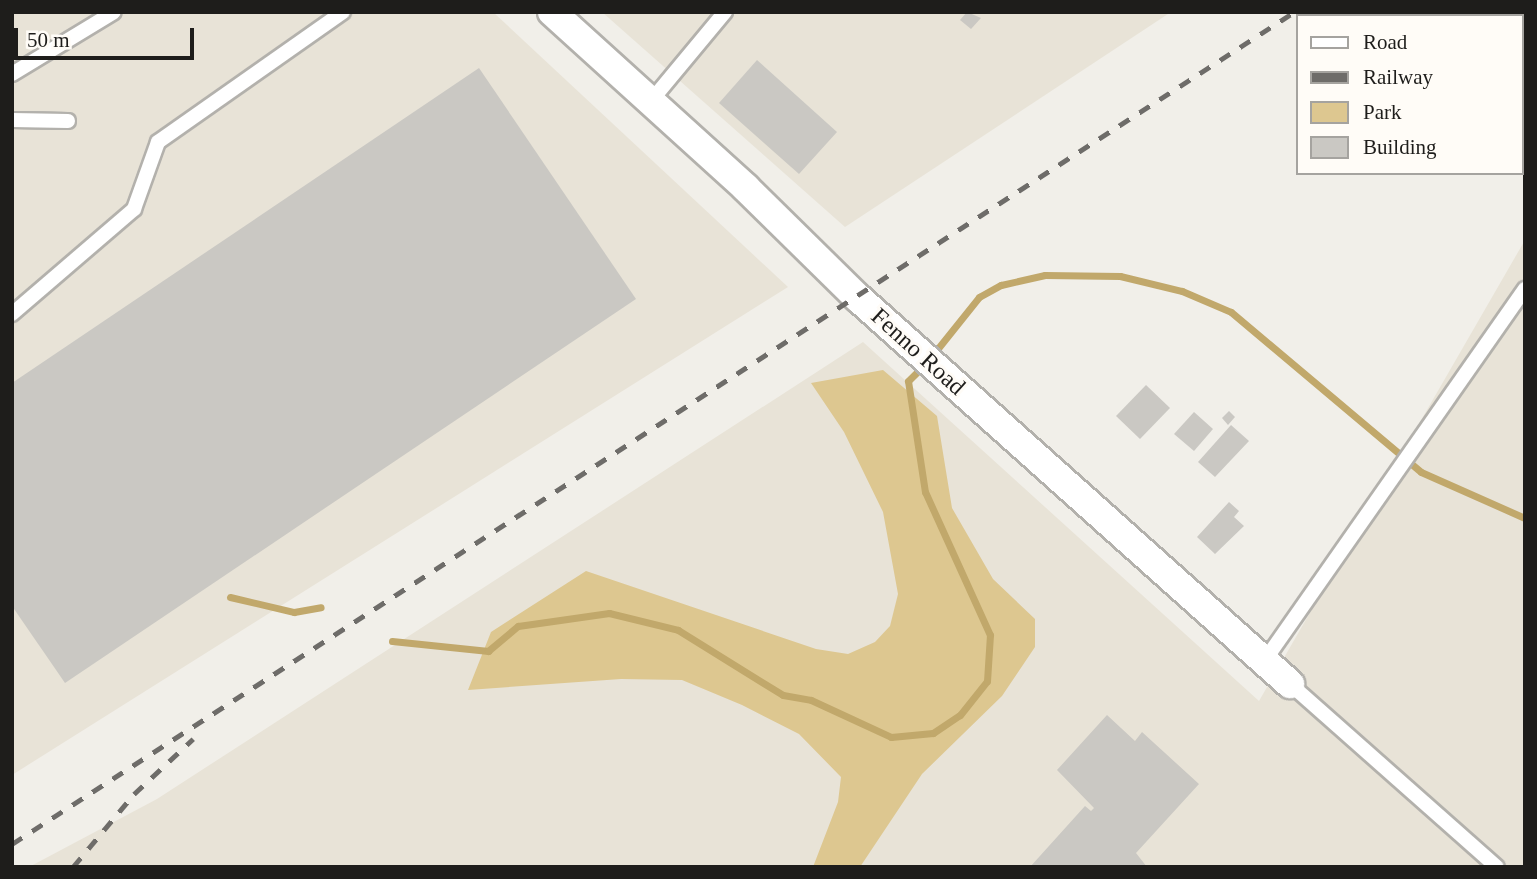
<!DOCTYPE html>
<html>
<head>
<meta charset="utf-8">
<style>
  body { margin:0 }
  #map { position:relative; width:1537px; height:879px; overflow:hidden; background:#f1efe9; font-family:"Times New Roman",serif }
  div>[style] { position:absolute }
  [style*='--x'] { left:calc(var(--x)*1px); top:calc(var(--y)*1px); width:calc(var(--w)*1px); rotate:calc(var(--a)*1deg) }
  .built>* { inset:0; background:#e8e3d7 }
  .green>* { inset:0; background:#ddc790 }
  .stream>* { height:7px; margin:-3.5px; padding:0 3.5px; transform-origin:3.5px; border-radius:3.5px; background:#c1a86b }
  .building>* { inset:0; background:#cac8c3 }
  .roads { filter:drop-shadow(2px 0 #b3b1ac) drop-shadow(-2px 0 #b3b1ac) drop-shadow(0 2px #b3b1ac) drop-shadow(0 -2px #b3b1ac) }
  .service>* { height:14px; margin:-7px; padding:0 7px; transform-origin:7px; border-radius:7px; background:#fff }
  .minor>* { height:28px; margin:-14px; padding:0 14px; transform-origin:14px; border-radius:14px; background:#fff }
  .rail>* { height:5px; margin-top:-2.5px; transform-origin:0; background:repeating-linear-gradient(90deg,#6e6c69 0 12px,transparent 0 24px) }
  span { translate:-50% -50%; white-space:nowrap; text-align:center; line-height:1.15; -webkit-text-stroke:6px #fffcf7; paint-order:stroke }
  .street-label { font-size:24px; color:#1e1d1b }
  .frame { position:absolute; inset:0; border:14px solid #1e1d1b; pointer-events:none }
  .legend { position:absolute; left:1296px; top:14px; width:228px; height:161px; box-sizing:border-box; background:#fffcf7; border:2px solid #a5a39f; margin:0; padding:9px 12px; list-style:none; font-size:21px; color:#1e1d1b }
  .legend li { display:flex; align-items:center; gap:14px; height:35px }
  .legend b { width:35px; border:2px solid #a5a39f }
  .scale { position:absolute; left:14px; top:28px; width:180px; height:32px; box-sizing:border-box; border:4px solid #1e1d1b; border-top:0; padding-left:9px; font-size:21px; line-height:24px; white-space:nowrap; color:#1e1d1b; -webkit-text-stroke:5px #fffcf7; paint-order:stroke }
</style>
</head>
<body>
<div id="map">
  <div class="built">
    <i style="clip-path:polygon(12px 12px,493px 12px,788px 287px,12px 775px)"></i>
    <i style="clip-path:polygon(602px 12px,1171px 12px,845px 227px)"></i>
    <i style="clip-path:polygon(1525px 240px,1525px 867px,29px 867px,157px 799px,863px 342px,1259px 701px)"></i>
  </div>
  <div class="green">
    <i style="clip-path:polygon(883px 370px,937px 416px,952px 508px,993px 579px,1035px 619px,1035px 647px,1002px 696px,922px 774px,860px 867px,813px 867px,838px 802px,841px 777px,799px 734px,742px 705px,682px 680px,621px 679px,468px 690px,491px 632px,586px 571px,816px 649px,848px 654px,875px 642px,890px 626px,898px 594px,883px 512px,844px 432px,811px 383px)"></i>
  </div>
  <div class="stream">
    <i style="--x:931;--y:357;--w:77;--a:-51.3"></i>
    <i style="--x:979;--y:297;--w:25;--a:-29"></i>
    <i style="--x:1001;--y:285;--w:45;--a:-12.8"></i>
    <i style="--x:1045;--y:275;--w:75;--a:0.8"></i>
    <i style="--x:1120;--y:276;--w:64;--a:13.6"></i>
    <i style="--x:1182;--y:291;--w:53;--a:23.2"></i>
    <i style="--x:1231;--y:312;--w:248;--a:40.1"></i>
    <i style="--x:1421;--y:472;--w:114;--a:23.9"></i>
    <i style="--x:230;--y:597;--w:66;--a:13.2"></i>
    <i style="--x:294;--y:612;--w:27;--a:-10"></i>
    <i style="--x:392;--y:641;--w:97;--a:5.9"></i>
    <i style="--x:488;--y:651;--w:39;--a:-40"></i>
    <i style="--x:518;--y:626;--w:92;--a:-8.1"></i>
    <i style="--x:609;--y:613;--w:71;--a:13.8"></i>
    <i style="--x:678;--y:630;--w:123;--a:31.8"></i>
    <i style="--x:783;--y:695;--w:28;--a:10"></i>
    <i style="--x:811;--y:700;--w:88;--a:24.8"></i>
    <i style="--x:891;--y:737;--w:42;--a:-5.4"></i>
    <i style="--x:933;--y:733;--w:32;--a:-34"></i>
    <i style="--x:960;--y:715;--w:43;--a:-51.5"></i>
    <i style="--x:987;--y:681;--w:46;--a:-86.3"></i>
    <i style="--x:990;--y:635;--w:157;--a:-114.4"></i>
    <i style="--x:925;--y:492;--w:112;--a:-98.7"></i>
    <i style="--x:908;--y:381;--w:21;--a:-45"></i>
  </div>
  <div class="building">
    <i style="clip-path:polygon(967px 12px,981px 18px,971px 29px,960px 20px)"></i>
    <i style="clip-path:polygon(757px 60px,837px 132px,799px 174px,719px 103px)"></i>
    <i style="clip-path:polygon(479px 68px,636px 299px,65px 683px,12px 606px,12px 383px)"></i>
    <i style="clip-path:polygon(1146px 385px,1170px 408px,1140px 439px,1116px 416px)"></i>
    <i style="clip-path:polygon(1229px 411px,1235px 417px,1228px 425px,1222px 418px)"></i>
    <i style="clip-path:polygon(1194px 412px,1213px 429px,1194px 451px,1174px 434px)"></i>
    <i style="clip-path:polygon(1231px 425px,1249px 441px,1215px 477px,1198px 462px)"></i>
    <i style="clip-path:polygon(1229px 502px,1239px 511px,1234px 517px,1244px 526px,1215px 554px,1197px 537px)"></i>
    <i style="clip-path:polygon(1107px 715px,1135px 741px,1142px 732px,1199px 784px,1136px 853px,1147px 867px,1030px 867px,1085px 806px,1091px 811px,1094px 808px,1057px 770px)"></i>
  </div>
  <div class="roads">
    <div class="service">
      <i style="--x:12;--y:74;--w:119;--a:-31.3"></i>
      <i style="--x:651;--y:101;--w:116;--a:-50.3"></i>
      <i style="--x:12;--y:120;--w:56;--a:1"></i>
      <i style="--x:12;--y:314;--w:161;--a:-40.7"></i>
      <i style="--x:134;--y:209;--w:71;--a:-70.3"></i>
      <i style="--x:158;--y:142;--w:226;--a:-35.1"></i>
      <i style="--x:1265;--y:660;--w:453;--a:-55"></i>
      <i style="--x:1290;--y:684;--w:276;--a:41.5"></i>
    </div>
    <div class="minor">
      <i style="--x:552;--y:12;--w:262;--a:42.2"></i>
      <i style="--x:746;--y:188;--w:156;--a:44.5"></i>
      <i style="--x:857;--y:297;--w:581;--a:41.79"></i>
    </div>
  </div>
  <div class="rail">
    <i style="--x:12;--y:844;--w:1528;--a:-32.98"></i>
    <i style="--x:73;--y:867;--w:95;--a:-50.1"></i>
    <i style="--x:134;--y:794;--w:81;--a:-43"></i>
  </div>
  <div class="street-label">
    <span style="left:918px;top:352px;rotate:42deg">Fenno Road</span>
  </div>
  <div class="frame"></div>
  <ul class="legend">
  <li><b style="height:9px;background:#fff"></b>Road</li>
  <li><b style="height:9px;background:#6e6c69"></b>Railway</li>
  <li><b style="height:19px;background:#ddc790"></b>Park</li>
  <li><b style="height:19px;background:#cac8c3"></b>Building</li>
  </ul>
  <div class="scale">50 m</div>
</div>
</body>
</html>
